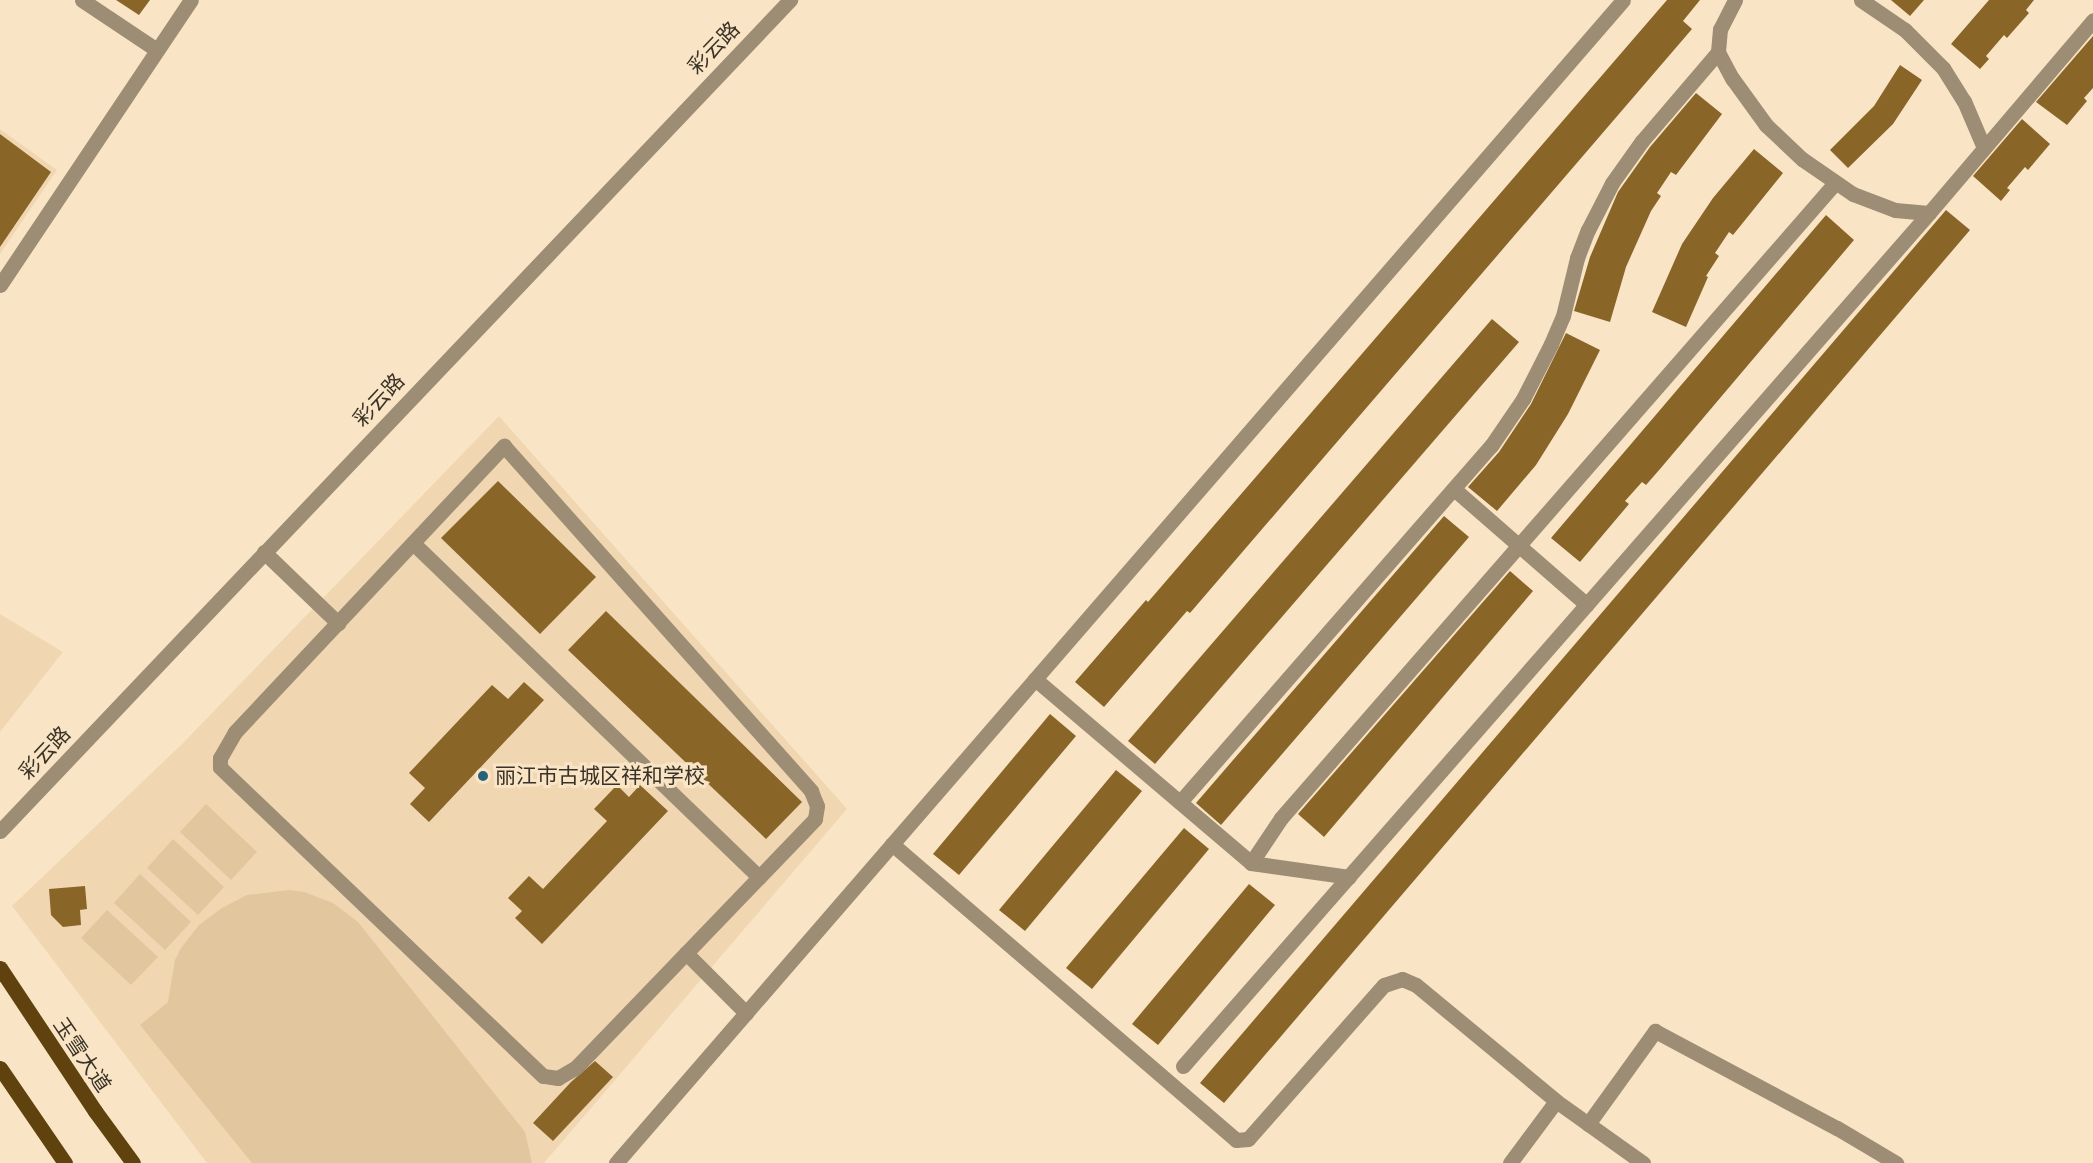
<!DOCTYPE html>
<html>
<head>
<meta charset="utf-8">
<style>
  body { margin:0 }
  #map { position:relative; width:2093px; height:1163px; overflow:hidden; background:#f9e5c6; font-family:"Fira Sans","Noto Sans SC",sans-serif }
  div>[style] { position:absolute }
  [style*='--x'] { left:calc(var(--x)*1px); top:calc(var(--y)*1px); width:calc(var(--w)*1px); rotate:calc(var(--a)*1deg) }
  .built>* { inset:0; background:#f0d7b2 }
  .green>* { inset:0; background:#e1c69e }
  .building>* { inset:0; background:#896528 }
  .minor>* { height:15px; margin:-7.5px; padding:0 7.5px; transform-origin:7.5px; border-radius:7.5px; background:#9d8d74 }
  .major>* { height:15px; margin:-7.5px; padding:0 7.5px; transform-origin:7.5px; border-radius:7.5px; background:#5f420d }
  .dots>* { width:16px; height:16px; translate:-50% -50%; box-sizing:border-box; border:3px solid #f9e5c6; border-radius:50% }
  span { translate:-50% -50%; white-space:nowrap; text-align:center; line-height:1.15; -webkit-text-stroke:6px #f9e5c6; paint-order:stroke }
  .street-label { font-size:21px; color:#3a3226 }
  .poi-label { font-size:21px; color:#3a3226 }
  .left { translate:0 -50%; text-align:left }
</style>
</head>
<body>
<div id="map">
  <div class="built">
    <i style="clip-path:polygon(0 129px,57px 170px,0 254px)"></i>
    <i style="clip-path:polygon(499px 416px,847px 809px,544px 1163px,207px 1163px,12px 906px,183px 743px)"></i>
    <i style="clip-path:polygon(0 614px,63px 652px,0 732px)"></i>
  </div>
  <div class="green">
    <i style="clip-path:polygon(206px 804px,257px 852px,231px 880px,180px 832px)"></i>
    <i style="clip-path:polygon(173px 839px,224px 887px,198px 915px,147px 868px)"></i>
    <i style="clip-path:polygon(140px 874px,191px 922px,165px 950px,114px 903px)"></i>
    <i style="clip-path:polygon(289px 890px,304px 892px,333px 903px,358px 922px,525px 1132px,532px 1163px,252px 1163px,140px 1025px,168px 1002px,175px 960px,181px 948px,199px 925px,222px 908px,247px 895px)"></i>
    <i style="clip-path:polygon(107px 910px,158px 957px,131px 985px,81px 938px)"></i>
  </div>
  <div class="building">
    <i style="clip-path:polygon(116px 0,150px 0,139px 15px)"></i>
    <i style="clip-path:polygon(1667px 0,1700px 0,1683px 21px,1692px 29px,1190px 613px,1187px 611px,1104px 707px,1075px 682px,1146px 600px,1148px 602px)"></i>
    <i style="clip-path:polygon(1891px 0,1924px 0,1910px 16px)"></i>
    <i style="clip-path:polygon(1989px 0,2034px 0,2026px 10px,2029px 13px,2007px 38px,2004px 35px,1986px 56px,1989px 59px,1980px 69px,1951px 44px)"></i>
    <i style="clip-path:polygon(2093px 36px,2093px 88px,2084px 98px,2087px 101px,2067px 125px,2036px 102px)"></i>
    <i style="clip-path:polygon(1900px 65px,1922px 80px,1893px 124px,1848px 168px,1830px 150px,1874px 106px)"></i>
    <i style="clip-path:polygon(1696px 93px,1722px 114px,1676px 175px,1671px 172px,1657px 193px,1661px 196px,1651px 211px,1626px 267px,1610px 322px,1574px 311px,1590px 257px,1618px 192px,1650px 147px)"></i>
    <i style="clip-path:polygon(2022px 119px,2050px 144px,2028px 170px,2025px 167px,2007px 188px,2010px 190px,2001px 201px,1973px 176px)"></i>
    <i style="clip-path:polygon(0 134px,51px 172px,0 247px)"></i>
    <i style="clip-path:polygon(1754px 149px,1783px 173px,1733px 235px,1729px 232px,1715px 253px,1719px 256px,1706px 276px,1708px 277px,1686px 327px,1652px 312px,1682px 244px,1713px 198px)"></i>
    <i style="clip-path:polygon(1946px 210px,1970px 230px,1224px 1103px,1200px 1083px)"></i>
    <i style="clip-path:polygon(1826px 215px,1854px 240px,1660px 469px,1646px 485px,1642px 482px,1625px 501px,1629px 504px,1580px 562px,1551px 538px)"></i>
    <i style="clip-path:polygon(1492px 319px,1519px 342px,1155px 764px,1128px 741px)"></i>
    <i style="clip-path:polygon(1566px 333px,1600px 350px,1568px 414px,1536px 465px,1497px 511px,1468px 487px,1499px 452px,1531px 404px)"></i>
    <i style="clip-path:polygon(498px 481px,596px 577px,540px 634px,441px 538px)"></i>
    <i style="clip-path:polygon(1444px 516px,1469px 537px,1221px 825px,1196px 803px)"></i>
    <i style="clip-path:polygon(1510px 571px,1533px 591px,1324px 837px,1298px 814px)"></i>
    <i style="clip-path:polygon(606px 611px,802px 802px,766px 839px,568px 650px)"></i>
    <i style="clip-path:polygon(524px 682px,544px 700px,429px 822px,410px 804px,425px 788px,409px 773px,492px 685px,508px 699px)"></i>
    <i style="clip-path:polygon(1050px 714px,1076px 736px,959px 875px,933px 854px)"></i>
    <i style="clip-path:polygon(1116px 770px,1142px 791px,1025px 931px,999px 910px)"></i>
    <i style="clip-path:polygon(617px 785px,629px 797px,640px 785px,668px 811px,542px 944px,515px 918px,522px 911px,508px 898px,529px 876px,543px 889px,607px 821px,594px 809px)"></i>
    <i style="clip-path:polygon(1184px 828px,1209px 849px,1092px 989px,1066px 968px)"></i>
    <i style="clip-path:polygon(1249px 884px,1275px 905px,1158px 1045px,1132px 1024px)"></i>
    <i style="clip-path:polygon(85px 886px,87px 909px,80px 910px,81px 925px,63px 927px,51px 915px,49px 889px)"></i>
    <i style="clip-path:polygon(595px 1061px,613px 1077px,553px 1141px,533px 1123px,571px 1082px)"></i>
  </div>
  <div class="minor">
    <i style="--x:82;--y:0;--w:90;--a:33.7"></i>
    <i style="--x:1735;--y:0;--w:33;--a:117"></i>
    <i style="--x:1720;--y:29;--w:23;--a:95"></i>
    <i style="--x:1718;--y:52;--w:30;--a:62"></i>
    <i style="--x:1732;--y:78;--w:58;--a:54.1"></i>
    <i style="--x:1766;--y:125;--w:50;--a:43.4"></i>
    <i style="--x:1802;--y:159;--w:62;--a:34.5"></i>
    <i style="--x:1853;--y:194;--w:45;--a:20.9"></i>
    <i style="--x:1895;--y:210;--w:34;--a:5"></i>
    <i style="--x:1861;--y:0;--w:53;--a:34.3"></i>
    <i style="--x:1905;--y:30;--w:54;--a:45"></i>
    <i style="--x:1943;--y:68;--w:39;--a:58"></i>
    <i style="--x:1964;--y:101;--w:51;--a:66.9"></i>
    <i style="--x:0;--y:285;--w:343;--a:-56.2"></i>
    <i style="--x:504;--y:446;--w:462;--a:48.3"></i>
    <i style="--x:811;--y:791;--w:16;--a:68"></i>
    <i style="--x:817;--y:806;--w:13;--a:99"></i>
    <i style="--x:815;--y:819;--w:346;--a:133.9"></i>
    <i style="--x:575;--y:1068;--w:20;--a:150"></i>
    <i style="--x:558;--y:1078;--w:15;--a:-172"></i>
    <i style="--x:543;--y:1076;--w:447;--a:-136.3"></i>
    <i style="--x:220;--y:767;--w:9;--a:-90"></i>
    <i style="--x:220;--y:758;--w:30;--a:-60"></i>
    <i style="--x:235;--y:732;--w:393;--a:-46.8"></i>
    <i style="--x:1454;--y:489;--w:176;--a:41.1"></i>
    <i style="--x:413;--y:543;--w:481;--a:44"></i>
    <i style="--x:264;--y:552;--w:103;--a:43.8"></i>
    <i style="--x:1035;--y:679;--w:284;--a:40.4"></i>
    <i style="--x:1251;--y:863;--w:99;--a:8.1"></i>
    <i style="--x:1180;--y:802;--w:473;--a:-48.9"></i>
    <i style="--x:1491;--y:446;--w:57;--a:-55.8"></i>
    <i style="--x:1523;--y:399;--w:62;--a:-63"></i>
    <i style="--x:1551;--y:344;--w:30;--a:-67"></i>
    <i style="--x:1563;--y:316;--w:60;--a:-76.4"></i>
    <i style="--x:1577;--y:258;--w:30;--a:-69"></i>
    <i style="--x:1588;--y:230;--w:53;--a:-62.9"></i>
    <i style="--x:1612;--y:183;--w:52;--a:-54.5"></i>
    <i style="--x:1642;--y:141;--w:117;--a:-49.5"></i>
    <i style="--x:0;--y:831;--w:1147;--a:-46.45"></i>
    <i style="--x:892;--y:844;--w:454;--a:40.7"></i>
    <i style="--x:1236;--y:1140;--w:12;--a:-5"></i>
    <i style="--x:1248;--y:1139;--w:205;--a:-48.6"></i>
    <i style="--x:1384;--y:985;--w:19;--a:-18"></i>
    <i style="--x:1402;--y:979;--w:15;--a:23"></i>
    <i style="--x:1416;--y:985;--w:182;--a:39.6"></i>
    <i style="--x:1556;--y:1101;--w:107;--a:35.5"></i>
    <i style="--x:1251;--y:863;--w:54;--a:-56.3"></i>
    <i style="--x:1281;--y:818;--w:843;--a:-48.9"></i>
    <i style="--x:686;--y:953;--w:85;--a:45"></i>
    <i style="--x:1183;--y:1066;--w:1133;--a:-48.83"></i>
    <i style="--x:1929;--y:213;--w:253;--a:-49.6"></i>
    <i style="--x:1588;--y:1124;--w:115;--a:-54.2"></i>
    <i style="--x:1655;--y:1031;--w:206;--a:28.1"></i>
    <i style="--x:1837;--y:1128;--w:69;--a:30.7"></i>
    <i style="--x:616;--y:1163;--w:1538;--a:-49.11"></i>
    <i style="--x:1510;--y:1163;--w:77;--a:-53.4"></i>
  </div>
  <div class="major">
    <i style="--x:0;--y:968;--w:172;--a:56.4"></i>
    <i style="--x:95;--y:1111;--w:64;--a:53.8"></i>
    <i style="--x:0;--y:1068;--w:115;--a:55.6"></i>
  </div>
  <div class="dots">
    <i style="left:483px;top:776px;background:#26627a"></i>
  </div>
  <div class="street-label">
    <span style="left:714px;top:48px;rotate:-46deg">彩云路</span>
    <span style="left:379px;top:400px;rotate:-47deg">彩云路</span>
    <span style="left:45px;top:753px;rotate:-47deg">彩云路</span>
    <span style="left:82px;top:1055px;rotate:56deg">玉雪大道</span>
  </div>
  <div class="poi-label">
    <span class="left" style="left:495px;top:776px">丽江市古城区祥和学校</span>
  </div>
</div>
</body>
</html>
